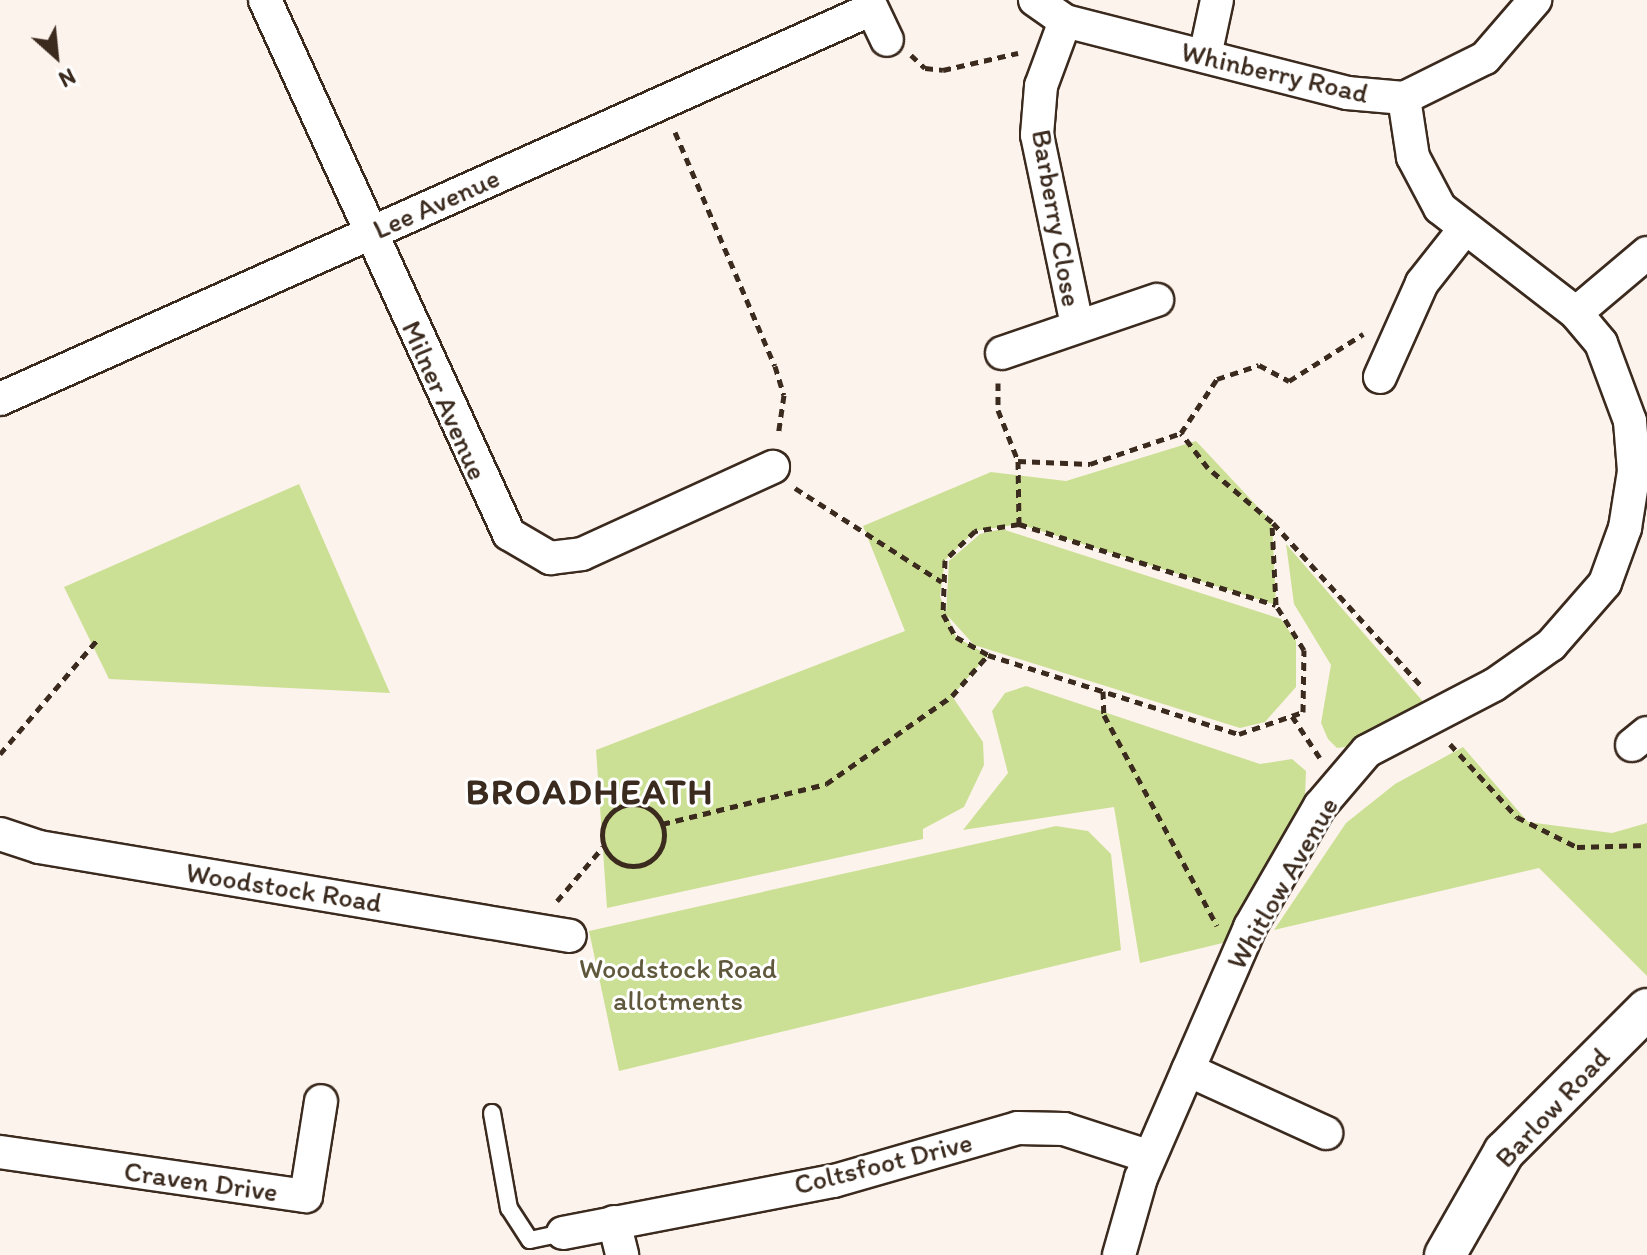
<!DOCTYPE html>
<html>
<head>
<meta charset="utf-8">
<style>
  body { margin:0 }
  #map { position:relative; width:1647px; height:1255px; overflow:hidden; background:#fdf3ed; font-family:Itim,sans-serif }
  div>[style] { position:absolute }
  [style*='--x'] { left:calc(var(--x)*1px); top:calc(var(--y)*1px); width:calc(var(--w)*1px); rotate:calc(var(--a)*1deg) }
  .green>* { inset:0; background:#cce095 }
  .path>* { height:5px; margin-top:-2.5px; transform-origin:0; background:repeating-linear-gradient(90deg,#3b2a1e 0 8px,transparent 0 14px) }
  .path>.ring { margin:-2.5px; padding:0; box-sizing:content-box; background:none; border:5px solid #3b2a1e; border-radius:50% }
  .roads { filter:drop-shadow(2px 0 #3b2a1e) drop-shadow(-2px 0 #3b2a1e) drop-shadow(0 2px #3b2a1e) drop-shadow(0 -2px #3b2a1e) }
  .service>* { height:16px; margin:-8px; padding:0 8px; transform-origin:8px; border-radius:8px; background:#fff }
  .minor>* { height:32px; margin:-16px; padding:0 16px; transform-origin:16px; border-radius:16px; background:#fff }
  .tertiary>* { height:40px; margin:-20px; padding:0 20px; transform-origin:20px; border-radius:20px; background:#fff }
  span { translate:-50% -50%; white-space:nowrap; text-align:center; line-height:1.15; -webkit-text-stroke:6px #fff; paint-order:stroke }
  .street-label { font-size:28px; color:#3b2a1e }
  .park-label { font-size:28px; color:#5f583c }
  .district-label { font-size:36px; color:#3b2a1e; font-weight:700; letter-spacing:2px }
  .north { position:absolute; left:16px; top:16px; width:80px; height:80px; -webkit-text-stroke:6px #fff; paint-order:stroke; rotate:153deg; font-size:22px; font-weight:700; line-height:32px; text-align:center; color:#3b2a1e }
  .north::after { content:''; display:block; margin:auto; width:28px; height:36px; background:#3b2a1e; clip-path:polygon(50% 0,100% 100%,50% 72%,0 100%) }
</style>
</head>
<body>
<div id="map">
  <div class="green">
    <i style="clip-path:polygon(1196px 441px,1272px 522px,1276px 605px,1019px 524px,975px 531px,945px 560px,940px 596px,956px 637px,988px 655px,952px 696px,983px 742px,984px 765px,964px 807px,923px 829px,923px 839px,607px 908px,596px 750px,905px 631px,863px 526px,991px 472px,1066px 481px)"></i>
    <i style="clip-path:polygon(299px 484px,390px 693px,109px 679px,64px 587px)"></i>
    <i style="clip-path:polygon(1002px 529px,1281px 619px,1296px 641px,1296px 687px,1265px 722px,1240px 728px,974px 645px,946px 614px,949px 561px,980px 534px)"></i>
    <i style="clip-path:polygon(1286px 544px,1426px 705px,1353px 746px,1337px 748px,1328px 739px,1321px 723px,1331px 665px,1294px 604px)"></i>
    <i style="clip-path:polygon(1026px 686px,1260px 764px,1292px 759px,1306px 771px,1305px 797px,1231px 941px,1140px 963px,1114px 807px,963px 830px,1008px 773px,992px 711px,1005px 693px)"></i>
    <i style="clip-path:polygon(1463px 747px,1528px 822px,1612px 833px,1647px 823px,1647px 976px,1539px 868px,1274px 930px,1346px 823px,1395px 784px)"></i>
    <i style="clip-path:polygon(1056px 826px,1088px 831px,1111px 854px,1121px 950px,619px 1071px,589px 931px)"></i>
  </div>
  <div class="path">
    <i style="--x:911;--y:55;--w:19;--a:43"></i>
    <i style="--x:925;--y:68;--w:18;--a:6"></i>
    <i style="--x:943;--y:70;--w:77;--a:-12.8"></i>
    <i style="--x:675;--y:132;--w:254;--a:66.9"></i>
    <i style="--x:775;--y:366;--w:30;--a:73"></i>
    <i style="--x:784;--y:395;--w:41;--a:98.3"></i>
    <i style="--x:998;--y:383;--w:27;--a:90"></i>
    <i style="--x:998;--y:410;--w:55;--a:68.6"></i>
    <i style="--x:1018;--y:461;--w:72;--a:2.4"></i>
    <i style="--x:1090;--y:464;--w:96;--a:-18.8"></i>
    <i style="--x:1181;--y:433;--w:65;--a:-56.3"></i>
    <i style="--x:1217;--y:379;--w:44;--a:-18.4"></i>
    <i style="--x:1259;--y:365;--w:34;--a:28"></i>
    <i style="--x:1289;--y:381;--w:88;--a:-32.4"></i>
    <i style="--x:1018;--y:461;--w:63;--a:89.1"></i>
    <i style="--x:1019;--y:524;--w:45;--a:171"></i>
    <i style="--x:975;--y:531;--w:42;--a:136"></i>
    <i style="--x:945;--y:560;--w:54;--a:92.1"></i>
    <i style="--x:943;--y:614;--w:26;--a:61"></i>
    <i style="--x:956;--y:637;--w:37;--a:29"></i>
    <i style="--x:988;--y:655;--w:263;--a:17.5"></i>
    <i style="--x:1239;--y:734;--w:68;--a:-19"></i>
    <i style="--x:1303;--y:712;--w:62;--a:-89.1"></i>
    <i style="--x:1304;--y:650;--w:53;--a:-121.9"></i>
    <i style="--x:1276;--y:605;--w:83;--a:-92.8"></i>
    <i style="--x:1272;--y:522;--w:84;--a:-139.8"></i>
    <i style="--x:1208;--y:468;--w:44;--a:-127.6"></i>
    <i style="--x:795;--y:488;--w:174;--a:32.6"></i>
    <i style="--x:1273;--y:523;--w:222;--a:47.7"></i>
    <i style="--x:1019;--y:524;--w:269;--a:17.5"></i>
    <i style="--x:1103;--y:691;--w:24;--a:88"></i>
    <i style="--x:1104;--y:715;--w:239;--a:61.8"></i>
    <i style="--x:1292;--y:716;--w:50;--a:56.3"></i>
    <i style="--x:1450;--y:744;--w:99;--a:47.5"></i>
    <i style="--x:1517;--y:817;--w:67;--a:26.6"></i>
    <i style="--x:1577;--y:847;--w:70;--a:-1.6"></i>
    <i style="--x:0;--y:754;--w:150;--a:-49.6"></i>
    <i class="ring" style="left:602px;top:804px;width:57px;height:57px"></i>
    <i style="--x:662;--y:824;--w:169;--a:-13.7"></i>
    <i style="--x:826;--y:784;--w:154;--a:-34.9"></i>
    <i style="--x:952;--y:696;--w:55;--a:-48.7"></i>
    <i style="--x:557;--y:901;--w:71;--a:-49.6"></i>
  </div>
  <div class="roads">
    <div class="service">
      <i style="--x:492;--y:1113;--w:97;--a:79.9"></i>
      <i style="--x:509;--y:1208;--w:38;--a:57"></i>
      <i style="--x:530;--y:1240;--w:34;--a:-12"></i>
    </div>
    <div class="minor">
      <i style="--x:265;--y:0;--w:587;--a:65.44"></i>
      <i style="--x:509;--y:534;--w:48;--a:30.3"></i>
      <i style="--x:550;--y:558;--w:32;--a:-7"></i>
      <i style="--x:582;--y:554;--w:210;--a:-24.5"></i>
      <i style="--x:868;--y:0;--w:44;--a:64.6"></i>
      <i style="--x:1035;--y:0;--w:37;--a:35"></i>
      <i style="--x:1065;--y:21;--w:291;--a:14.3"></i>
      <i style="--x:1347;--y:93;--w:57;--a:5"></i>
      <i style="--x:1404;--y:98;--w:90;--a:-26.3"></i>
      <i style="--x:1485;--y:58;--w:77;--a:-49.2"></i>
      <i style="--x:1065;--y:21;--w:69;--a:110.3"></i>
      <i style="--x:1041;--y:86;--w:49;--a:94.7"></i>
      <i style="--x:1037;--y:135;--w:193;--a:78.1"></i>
      <i style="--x:1205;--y:56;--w:57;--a:-77.9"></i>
      <i style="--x:1576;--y:313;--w:93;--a:-40.2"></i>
      <i style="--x:1002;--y:353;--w:164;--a:-18.9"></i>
      <i style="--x:1380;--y:377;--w:103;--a:-65.9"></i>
      <i style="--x:1422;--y:283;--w:66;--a:-51.7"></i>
      <i style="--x:0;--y:399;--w:955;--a:-24.1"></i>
      <i style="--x:1632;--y:745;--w:19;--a:-39"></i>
      <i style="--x:0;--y:834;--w:41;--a:18.4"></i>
      <i style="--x:39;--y:847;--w:538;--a:9.51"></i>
      <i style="--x:1188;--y:1070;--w:152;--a:24.5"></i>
      <i style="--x:0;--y:1152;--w:309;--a:8.2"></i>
      <i style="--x:306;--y:1196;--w:96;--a:-81"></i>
      <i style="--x:614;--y:1222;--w:34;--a:76"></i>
      <i style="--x:563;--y:1233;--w:276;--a:-10.9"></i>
      <i style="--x:834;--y:1181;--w:191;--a:-16.1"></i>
      <i style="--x:1018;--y:1128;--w:46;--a:1.2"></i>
      <i style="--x:1064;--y:1129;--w:90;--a:18"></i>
      <i style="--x:1119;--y:1255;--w:80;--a:-74.1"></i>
      <i style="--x:1141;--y:1178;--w:274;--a:-66.5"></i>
      <i style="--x:1250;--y:927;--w:140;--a:-60"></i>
      <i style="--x:1320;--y:806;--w:72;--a:-49.5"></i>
      <i style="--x:1367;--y:751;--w:143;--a:-27.5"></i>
      <i style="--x:1494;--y:685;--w:70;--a:-35.1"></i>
      <i style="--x:1551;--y:645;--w:82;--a:-48.9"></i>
      <i style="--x:1605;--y:583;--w:59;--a:-70"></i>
      <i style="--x:1625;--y:528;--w:58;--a:-81"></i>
      <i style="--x:1634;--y:471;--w:50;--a:-94.6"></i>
      <i style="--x:1630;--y:421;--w:83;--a:-110.4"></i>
      <i style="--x:1601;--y:343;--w:39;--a:-130"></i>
      <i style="--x:1576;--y:313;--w:172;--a:-142.3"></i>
      <i style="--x:1440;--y:208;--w:58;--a:-117.9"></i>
      <i style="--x:1413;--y:157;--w:60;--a:-98.7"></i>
    </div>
    <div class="tertiary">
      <i style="--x:1445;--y:1255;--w:119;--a:-60.2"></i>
      <i style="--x:1504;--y:1152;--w:202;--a:-45"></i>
    </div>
  </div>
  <div class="street-label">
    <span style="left:1275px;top:72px;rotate:13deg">Whinberry Road</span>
    <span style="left:436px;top:203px;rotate:-24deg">Lee Avenue</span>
    <span style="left:1057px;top:218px;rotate:80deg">Barberry Close</span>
    <span style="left:445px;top:400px;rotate:66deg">Milner Avenue</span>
    <span style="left:1282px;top:883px;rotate:-60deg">Whitlow Avenue</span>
    <span style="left:284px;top:887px;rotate:9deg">Woodstock Road</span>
    <span style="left:1552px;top:1107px;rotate:-47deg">Barlow Road</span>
    <span style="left:883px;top:1163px;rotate:-14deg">Coltsfoot Drive</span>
    <span style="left:201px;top:1181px;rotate:8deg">Craven Drive</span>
  </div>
  <div class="park-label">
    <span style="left:678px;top:984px">Woodstock Road<br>allotments</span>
  </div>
  <div class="district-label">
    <span style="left:590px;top:792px">BROADHEATH</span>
  </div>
  <div class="north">N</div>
</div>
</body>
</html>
